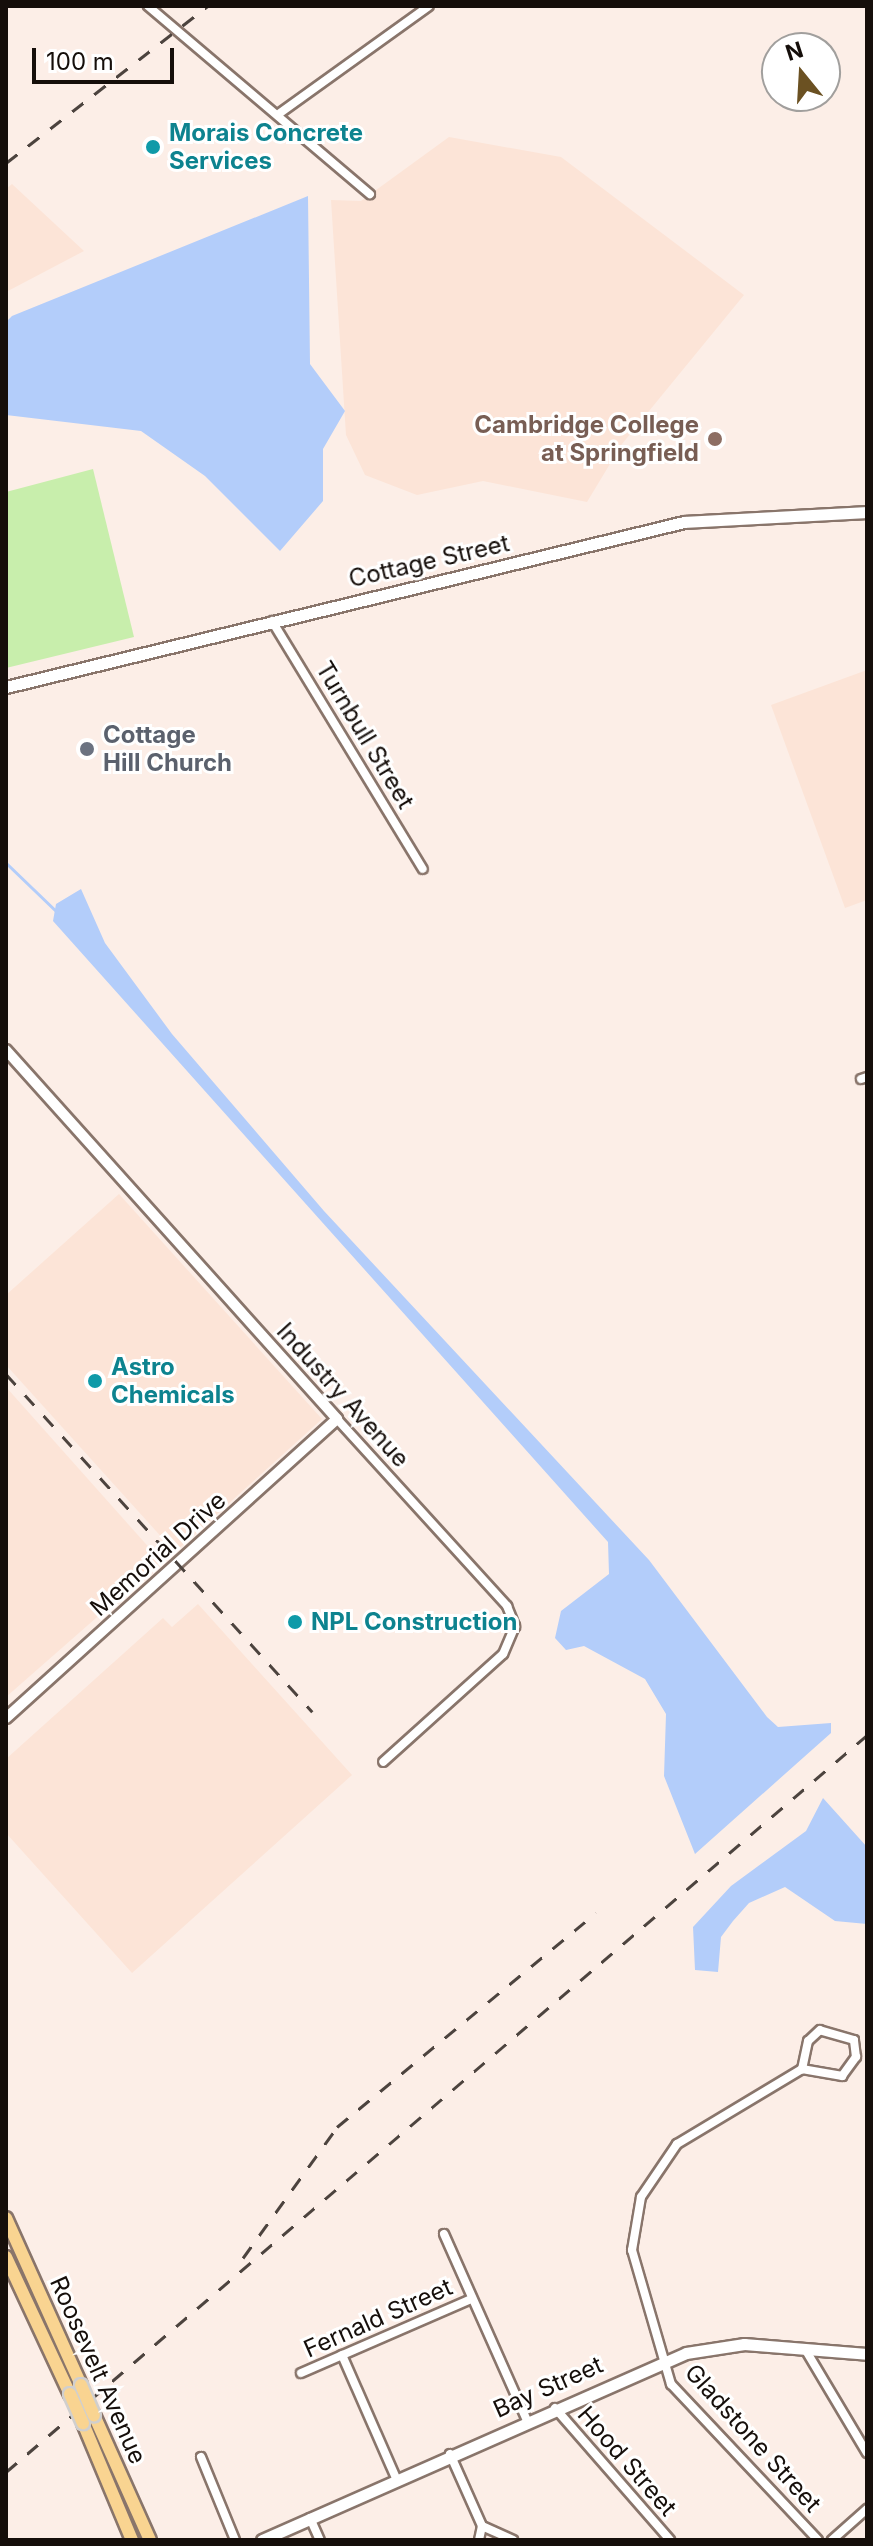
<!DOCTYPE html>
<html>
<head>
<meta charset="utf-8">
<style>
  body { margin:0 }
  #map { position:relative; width:873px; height:2546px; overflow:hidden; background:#fceee7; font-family:Inter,sans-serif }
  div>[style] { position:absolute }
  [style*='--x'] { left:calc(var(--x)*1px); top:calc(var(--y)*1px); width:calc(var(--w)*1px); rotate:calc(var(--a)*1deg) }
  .built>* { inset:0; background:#fce4d7 }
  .green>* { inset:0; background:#c8eeac }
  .water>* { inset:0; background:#b3cdfa }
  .stream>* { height:3px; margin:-1.5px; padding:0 1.5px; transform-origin:1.5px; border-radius:1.5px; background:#b3cdfa }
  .roads { filter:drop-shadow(2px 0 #89756b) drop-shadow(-2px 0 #89756b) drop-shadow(0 2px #89756b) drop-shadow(0 -2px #89756b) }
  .minor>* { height:8px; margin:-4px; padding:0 4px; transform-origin:4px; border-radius:4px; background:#fff }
  .tertiary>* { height:10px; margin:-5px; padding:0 5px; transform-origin:5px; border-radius:5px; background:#fff }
  .secondary>* { height:11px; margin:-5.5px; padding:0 5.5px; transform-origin:5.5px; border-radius:5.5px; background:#fff }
  .primary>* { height:12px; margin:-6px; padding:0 6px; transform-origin:6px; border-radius:6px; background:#f9d491 }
  .rail>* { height:3px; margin-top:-1.5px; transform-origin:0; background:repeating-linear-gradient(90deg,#4c433e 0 14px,transparent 0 28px) }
  .bridges { filter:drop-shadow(2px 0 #d0cfce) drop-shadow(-2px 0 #d0cfce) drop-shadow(0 2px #d0cfce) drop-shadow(0 -2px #d0cfce) }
  .primary-bridge>* { height:12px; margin:-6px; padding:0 6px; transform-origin:6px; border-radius:6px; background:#f9d491 }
  .dots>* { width:22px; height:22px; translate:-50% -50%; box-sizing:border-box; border:4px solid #fff; border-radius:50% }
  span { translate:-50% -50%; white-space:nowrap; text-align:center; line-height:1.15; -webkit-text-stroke:6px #fff; paint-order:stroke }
  .culture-label { font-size:24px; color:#0d838f; font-weight:700 }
  .left { translate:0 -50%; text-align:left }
  .education-label { font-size:24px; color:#785e54; font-weight:700 }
  .right { translate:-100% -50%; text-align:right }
  .street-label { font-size:24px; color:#150e0a }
  .worship-label { font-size:24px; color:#5b616d; font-weight:700 }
  .frame { position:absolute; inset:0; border:8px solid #150e0a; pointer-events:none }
  .north { position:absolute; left:761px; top:32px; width:80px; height:80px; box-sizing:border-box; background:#fff; border:2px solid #a19f9d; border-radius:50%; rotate:342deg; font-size:22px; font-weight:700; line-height:32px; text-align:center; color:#150e0a }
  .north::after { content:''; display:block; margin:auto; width:28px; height:36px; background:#6b5122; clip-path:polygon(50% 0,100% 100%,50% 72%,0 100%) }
  .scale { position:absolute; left:32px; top:48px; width:142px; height:36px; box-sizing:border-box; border:4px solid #150e0a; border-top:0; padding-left:10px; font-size:24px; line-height:28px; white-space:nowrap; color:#150e0a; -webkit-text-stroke:6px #fff; paint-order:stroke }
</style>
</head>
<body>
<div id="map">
  <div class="built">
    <i style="clip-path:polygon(449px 137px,561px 157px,744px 295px,622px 444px,587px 502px,483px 481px,417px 495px,365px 475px,346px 435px,331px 200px,361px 201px)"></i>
    <i style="clip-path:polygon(12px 184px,84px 251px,6px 292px,6px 189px)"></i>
    <i style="clip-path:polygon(867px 670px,867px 900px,845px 908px,771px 705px)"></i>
    <i style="clip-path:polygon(119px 1194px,322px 1419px,175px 1552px,6px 1365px,6px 1295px)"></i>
    <i style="clip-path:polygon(6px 1387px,161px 1561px,6px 1697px)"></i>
    <i style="clip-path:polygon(198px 1604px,352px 1775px,132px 1973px,6px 1833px,6px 1759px,163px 1618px,172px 1627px)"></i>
  </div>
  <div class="green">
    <i style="clip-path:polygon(93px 469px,134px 637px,6px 668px,6px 492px)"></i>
  </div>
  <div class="water">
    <i style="clip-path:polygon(308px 196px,310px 364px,345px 411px,323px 449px,323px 501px,280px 551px,205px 476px,141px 431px,6px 415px,6px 322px,12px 316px)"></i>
    <i style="clip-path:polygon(81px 889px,105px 943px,172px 1034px,324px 1211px,649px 1560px,767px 1717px,778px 1727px,831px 1723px,831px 1733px,695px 1854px,664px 1776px,666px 1714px,645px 1679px,584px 1646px,566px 1650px,555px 1638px,561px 1611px,609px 1574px,608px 1542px,53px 921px,56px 904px)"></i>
    <i style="clip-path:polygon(823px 1798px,867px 1847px,867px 1924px,835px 1921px,785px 1887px,749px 1903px,733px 1921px,721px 1937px,718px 1972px,695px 1970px,693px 1927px,731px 1886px,806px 1831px)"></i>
  </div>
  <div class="stream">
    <i style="--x:6;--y:863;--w:71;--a:43.9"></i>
  </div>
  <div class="roads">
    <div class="minor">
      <i style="--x:148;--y:6;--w:291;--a:40.3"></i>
      <i style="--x:280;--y:113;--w:183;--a:-35.7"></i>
      <i style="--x:272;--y:621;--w:290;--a:58.7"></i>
      <i style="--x:861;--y:1079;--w:6;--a:-18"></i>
      <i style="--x:337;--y:1419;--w:253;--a:47.7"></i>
      <i style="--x:507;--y:1606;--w:22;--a:68"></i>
      <i style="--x:515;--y:1626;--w:30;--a:113"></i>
      <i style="--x:503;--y:1654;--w:161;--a:138"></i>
      <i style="--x:802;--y:2069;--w:41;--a:9.9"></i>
      <i style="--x:842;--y:2076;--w:24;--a:-54"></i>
      <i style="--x:856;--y:2057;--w:17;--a:-97"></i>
      <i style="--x:854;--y:2040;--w:35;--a:-164"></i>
      <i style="--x:820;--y:2030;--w:16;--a:137"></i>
      <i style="--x:808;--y:2041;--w:29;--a:102"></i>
      <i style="--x:802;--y:2069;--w:146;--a:149"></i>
      <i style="--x:677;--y:2144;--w:64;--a:124.2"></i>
      <i style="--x:641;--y:2197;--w:54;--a:99.6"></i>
      <i style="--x:632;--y:2250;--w:140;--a:73.8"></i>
      <i style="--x:671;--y:2384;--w:214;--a:46.7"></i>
      <i style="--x:444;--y:2234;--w:204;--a:66"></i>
      <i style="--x:805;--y:2349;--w:121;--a:59.2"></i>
      <i style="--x:342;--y:2355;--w:134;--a:66.3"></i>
      <i style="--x:301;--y:2373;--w:185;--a:-23.5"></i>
      <i style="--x:555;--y:2408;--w:175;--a:48.9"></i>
      <i style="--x:450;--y:2454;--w:79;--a:66"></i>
      <i style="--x:482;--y:2526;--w:34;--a:24"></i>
      <i style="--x:201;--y:2457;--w:90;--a:67.7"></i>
      <i style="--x:310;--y:2518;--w:24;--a:66"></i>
      <i style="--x:479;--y:2540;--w:14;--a:-78"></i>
      <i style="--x:832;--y:2540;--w:47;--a:-41.5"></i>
    </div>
    <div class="tertiary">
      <i style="--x:6;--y:1050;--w:496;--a:48.1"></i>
      <i style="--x:337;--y:1419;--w:446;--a:137.9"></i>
    </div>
    <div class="secondary">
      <i style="--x:6;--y:687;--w:698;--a:-13.68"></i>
      <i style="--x:684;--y:522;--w:183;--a:-3.1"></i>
      <i style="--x:262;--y:2540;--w:463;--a:-23.8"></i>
      <i style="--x:686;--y:2353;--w:59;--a:-8.8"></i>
      <i style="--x:744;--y:2344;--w:123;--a:4.6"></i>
    </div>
    <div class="primary">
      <i style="--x:6;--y:2218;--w:183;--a:65.8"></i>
      <i style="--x:6;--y:2257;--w:151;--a:65"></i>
      <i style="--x:94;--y:2415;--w:137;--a:65.9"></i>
      <i style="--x:83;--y:2423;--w:127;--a:67.3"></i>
    </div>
  </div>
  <div class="rail">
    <i style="--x:6;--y:163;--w:256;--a:-37.9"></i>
    <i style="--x:6;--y:1374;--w:456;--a:47.8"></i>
    <i style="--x:243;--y:2258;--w:161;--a:-54.3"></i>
    <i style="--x:337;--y:2127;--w:336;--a:-39.6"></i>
    <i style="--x:6;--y:2472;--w:1133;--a:-40.56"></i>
  </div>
  <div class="bridges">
    <div class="primary-bridge">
      <i style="--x:81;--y:2385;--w:33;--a:67"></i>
      <i style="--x:70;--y:2394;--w:32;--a:66"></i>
    </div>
  </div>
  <div class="dots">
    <i style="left:153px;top:147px;background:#0f9aa8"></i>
    <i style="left:715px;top:439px;background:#8d6e63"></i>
    <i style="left:87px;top:749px;background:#6b7280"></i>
    <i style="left:95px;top:1381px;background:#0f9aa8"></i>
    <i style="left:295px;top:1622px;background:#0f9aa8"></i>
  </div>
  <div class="culture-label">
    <span class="left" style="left:169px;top:147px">Morais Concrete<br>Services</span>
    <span class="left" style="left:111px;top:1381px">Astro<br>Chemicals</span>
    <span class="left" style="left:311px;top:1622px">NPL Construction</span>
  </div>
  <div class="education-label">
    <span class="right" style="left:699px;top:439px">Cambridge College<br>at Springfield</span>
  </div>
  <div class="street-label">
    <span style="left:429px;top:561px;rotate:-13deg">Cottage Street</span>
    <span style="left:365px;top:735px;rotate:59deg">Turnbull Street</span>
    <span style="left:343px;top:1395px;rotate:48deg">Industry Avenue</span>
    <span style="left:158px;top:1554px;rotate:-42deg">Memorial Drive</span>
    <span style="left:378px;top:2318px;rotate:-24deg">Fernald Street</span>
    <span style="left:98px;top:2370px;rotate:66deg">Roosevelt Avenue</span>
    <span style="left:548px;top:2387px;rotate:-24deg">Bay Street</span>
    <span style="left:753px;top:2438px;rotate:48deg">Gladstone Street</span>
    <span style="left:627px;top:2461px;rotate:49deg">Hood Street</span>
  </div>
  <div class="worship-label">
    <span class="left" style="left:103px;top:749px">Cottage<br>Hill Church</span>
  </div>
  <div class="frame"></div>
  <div class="north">N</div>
  <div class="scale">100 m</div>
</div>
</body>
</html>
